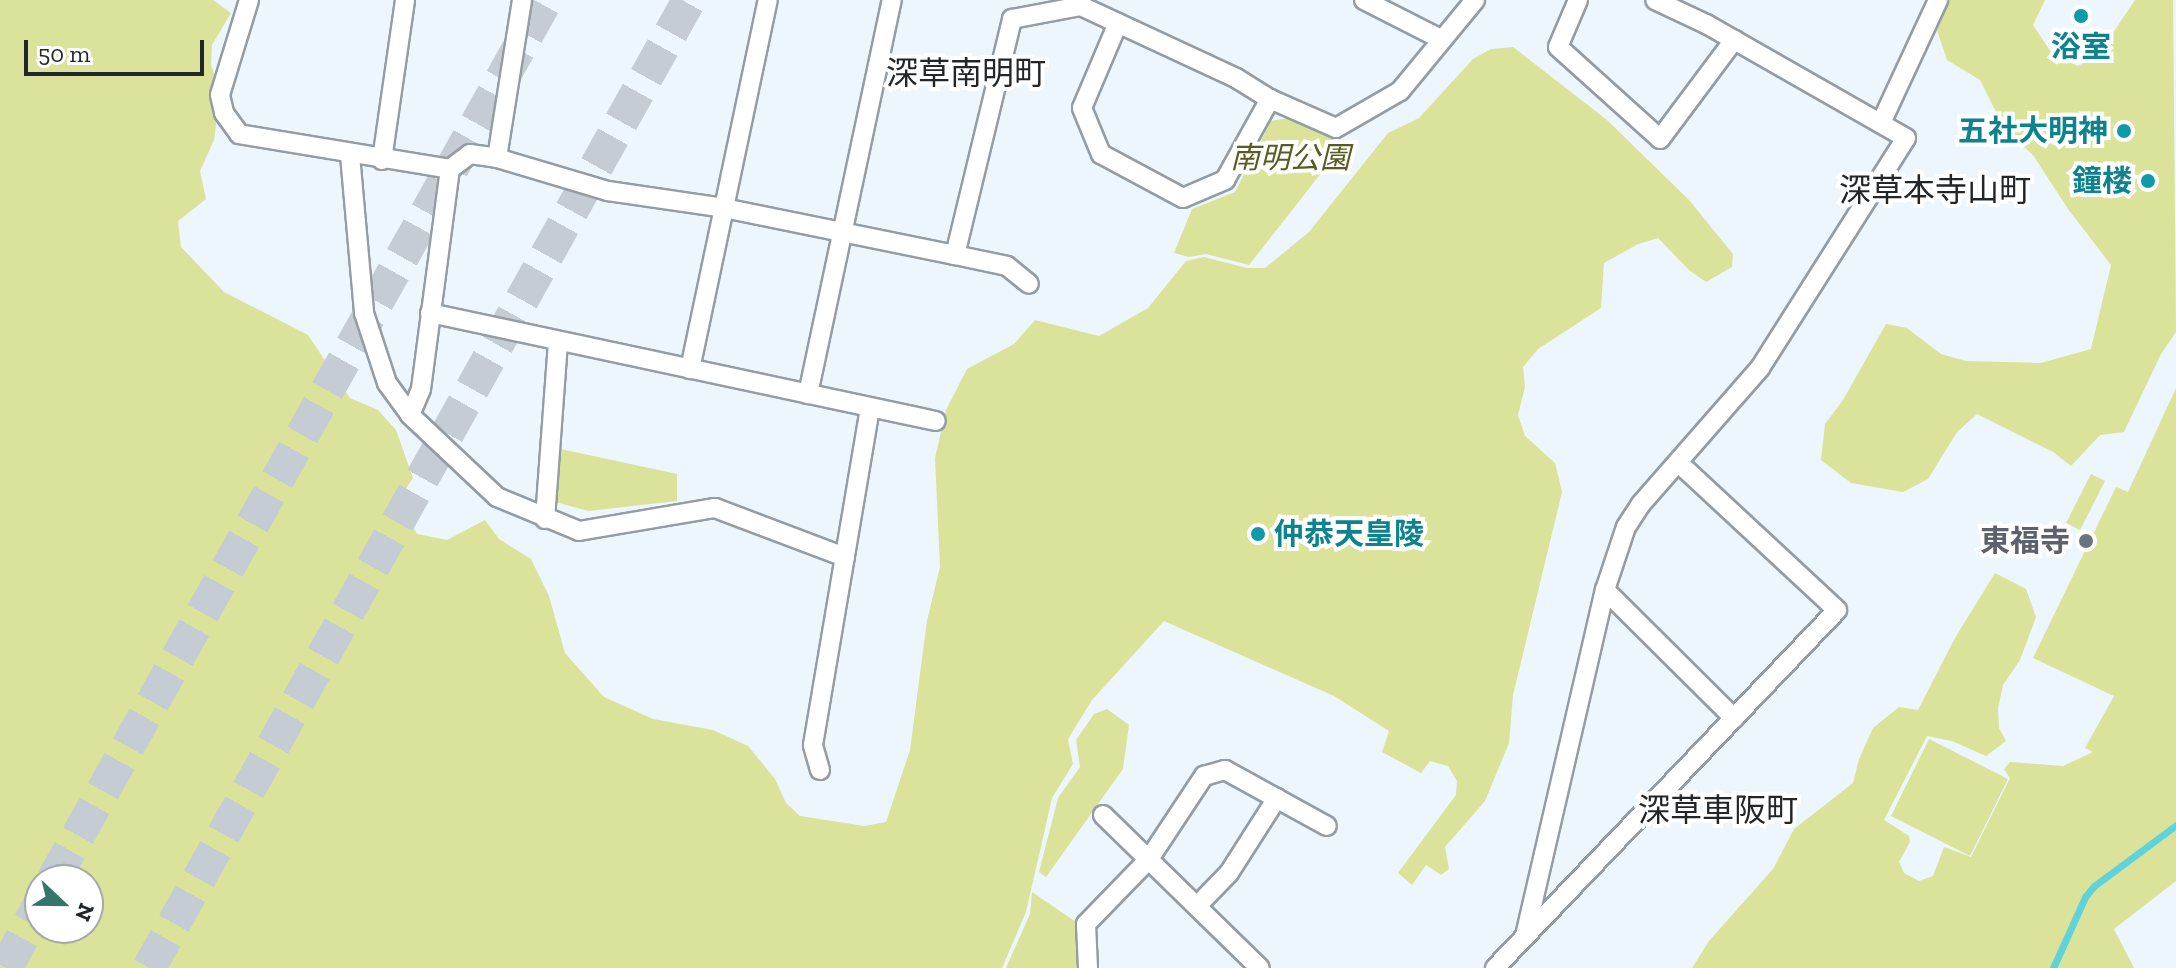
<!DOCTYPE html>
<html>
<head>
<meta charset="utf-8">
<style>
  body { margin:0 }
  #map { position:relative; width:2176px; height:968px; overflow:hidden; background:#edf5fd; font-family:"Zilla Slab","Noto Sans JP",serif }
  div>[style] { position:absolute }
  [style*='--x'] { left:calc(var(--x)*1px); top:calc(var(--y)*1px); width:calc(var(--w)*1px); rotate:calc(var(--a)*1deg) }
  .green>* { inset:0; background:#dbe29a }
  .stream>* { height:7px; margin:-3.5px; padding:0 3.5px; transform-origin:3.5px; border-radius:3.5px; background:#5ed3da }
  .motorway-tunnel>* { height:34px; margin-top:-17px; transform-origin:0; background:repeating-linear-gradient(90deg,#c5ccd3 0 34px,transparent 0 51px) }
  .roads { filter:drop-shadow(2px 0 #949ca4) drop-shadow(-2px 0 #949ca4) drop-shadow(0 2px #949ca4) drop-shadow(0 -2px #949ca4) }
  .minor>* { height:18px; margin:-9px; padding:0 9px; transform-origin:9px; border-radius:9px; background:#fff }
  .dots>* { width:22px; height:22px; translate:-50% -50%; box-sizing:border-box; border:4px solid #fff; border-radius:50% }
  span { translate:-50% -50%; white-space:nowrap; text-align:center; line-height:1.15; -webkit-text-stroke:8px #fff; paint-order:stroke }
  .culture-label { font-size:30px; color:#0d838f; font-weight:700 }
  .right { translate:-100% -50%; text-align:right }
  .left { translate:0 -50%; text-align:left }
  .park-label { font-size:30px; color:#585c21; font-style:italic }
  .worship-label { font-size:30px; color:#5b616d; font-weight:700 }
  .neighbourhood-label { font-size:32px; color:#232629 }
  .north { position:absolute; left:24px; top:864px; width:80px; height:80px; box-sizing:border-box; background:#fff; border:2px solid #a7a8a9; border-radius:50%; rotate:112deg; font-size:22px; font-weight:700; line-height:32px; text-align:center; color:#232629 }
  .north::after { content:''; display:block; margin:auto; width:28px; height:36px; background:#34776a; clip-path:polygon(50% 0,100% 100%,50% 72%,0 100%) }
  .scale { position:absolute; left:24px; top:40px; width:180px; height:36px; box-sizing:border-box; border:4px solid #232629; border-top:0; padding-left:10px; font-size:24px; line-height:28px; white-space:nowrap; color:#232629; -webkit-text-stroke:6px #fff; paint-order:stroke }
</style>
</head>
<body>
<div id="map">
  <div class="green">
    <i style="clip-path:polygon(evenodd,0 0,213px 0,231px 13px,212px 45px,211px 65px,217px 82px,213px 100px,217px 118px,214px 140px,200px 171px,206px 199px,178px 221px,181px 247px,224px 292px,308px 335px,350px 398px,378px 410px,396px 430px,413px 478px,398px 501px,417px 534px,447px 540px,485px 520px,499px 539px,531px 559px,549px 596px,565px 653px,604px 697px,653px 719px,713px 730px,748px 746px,775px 779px,786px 803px,800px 816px,864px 826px,886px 822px,910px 750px,927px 621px,940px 567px,935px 458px,946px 410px,967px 369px,1014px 344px,1035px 320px,1099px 336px,1148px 308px,1186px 261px,1204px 257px,1247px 268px,1265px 268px,1309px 232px,1388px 133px,1419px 118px,1473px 59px,1491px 49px,1513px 47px,1607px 120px,1689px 200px,1733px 254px,1732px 267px,1706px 282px,1689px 270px,1658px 238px,1638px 244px,1604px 263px,1601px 308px,1538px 349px,1523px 367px,1525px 387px,1518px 415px,1525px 436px,1555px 463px,1562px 492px,1513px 695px,1509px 743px,1485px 801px,1445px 847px,1449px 869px,1441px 875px,1426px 865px,1412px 885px,1398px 873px,1456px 795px,1457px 781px,1448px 766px,1430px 761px,1421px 773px,1382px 752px,1389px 731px,1334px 696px,1164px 621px,1092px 700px,1068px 739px,1073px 764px,1052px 798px,1026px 912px,1002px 968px,0 968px,0 0,40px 880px,88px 880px,88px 928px,40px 928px,40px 880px)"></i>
    <i style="clip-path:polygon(1950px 0,2045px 0,2033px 25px,2053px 55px,2078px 66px,2098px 55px,2135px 0,2173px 0,2176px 332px,2161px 354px,2124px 432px,2100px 435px,2071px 466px,2053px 452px,1977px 414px,1957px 432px,1928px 479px,1903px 492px,1851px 483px,1821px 460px,1825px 424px,1843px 400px,1886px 324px,1907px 328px,1941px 354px,1966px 361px,2041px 363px,2091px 349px,2111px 265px,2068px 209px,2033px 155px,2005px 130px,1980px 80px,1947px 60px,1937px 30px)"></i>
    <i style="clip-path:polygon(1287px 118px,1344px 144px,1249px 265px,1206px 254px,1189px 257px,1174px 253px,1192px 209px,1235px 192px,1271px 121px)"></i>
    <i style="clip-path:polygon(2176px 388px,2176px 881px,2114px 929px,2134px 968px,1692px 968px,1709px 941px,1773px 869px,1794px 829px,1853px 783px,1859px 759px,1873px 728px,1899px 707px,1918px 710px,1955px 638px,1995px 573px,2026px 589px,2036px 617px,2020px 660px,2003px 685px,1998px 708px,1999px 728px,2006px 741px,1986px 756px,1952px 741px,1927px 736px,1884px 820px,1909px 836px,1910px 842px,1899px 862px,1904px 873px,1919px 881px,1933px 876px,1944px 847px,1971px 857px,2010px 778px,2004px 769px,2010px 762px,2063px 766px,2093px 752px,2085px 748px,2114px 696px,2033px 658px,2116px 487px,2128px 492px)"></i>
    <i style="clip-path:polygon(556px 448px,677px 474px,677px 501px,588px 511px,552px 501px)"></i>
    <i style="clip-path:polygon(2091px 474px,2105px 481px,2080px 530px,2066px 523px)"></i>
    <i style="clip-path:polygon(1107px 709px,1129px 725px,1123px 769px,1046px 877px,1039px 872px,1058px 798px,1080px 767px,1076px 740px,1094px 714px)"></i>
    <i style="clip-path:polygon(1929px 739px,2008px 779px,1970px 856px,1891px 816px)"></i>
    <i style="clip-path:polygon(1032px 892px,1082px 926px,1080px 968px,1006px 968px,1030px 914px)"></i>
  </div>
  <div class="stream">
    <i style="--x:2053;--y:968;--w:78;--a:-65.7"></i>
    <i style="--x:2085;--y:897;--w:14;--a:-51"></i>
    <i style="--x:2094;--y:886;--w:102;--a:-36.6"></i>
  </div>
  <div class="motorway-tunnel">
    <i style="--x:53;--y:880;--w:1009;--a:-60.74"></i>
    <i style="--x:6;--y:968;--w:72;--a:-62"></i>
    <i style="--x:149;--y:968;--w:1108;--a:-60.84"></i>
  </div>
  <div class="roads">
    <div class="minor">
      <i style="--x:249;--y:0;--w:99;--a:107"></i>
      <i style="--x:220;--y:95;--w:18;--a:77"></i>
      <i style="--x:224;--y:113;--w:26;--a:54"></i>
      <i style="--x:239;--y:134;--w:214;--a:9.4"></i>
      <i style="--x:1364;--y:0;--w:86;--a:26.9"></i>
      <i style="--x:1578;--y:0;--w:51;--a:113.1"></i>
      <i style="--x:1558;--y:47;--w:137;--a:42"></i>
      <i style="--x:1660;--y:139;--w:124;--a:-53.2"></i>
      <i style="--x:1118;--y:23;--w:92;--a:113"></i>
      <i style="--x:1082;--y:108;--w:50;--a:67.6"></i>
      <i style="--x:1101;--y:154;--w:93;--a:28.2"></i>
      <i style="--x:1183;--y:198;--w:46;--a:-23.2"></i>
      <i style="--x:1225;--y:180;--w:93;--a:-60.9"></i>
      <i style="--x:1881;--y:123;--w:136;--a:-65.1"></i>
      <i style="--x:350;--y:155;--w:159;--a:84.9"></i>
      <i style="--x:364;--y:313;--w:74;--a:71.8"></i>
      <i style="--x:387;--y:383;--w:39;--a:54"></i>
      <i style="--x:410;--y:415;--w:120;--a:43.3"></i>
      <i style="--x:497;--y:497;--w:89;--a:22.5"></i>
      <i style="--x:579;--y:531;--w:138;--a:-9.6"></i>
      <i style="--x:715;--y:508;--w:139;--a:20.7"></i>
      <i style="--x:497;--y:158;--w:160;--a:-81"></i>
      <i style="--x:382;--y:160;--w:162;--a:-81.8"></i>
      <i style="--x:955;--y:255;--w:53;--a:11.9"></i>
      <i style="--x:1007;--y:266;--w:28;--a:39"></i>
      <i style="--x:430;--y:313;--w:517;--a:12.05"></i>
      <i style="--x:690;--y:369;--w:377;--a:-78.1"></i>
      <i style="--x:808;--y:394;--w:403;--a:-78"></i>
      <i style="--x:410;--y:415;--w:28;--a:-67"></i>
      <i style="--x:421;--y:389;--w:222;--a:-82.5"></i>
      <i style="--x:450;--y:169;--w:25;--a:-37"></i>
      <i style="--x:470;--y:154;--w:27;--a:8"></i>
      <i style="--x:497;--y:158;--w:116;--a:16.6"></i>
      <i style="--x:608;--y:191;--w:117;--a:8.3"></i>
      <i style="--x:724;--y:208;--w:236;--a:11.5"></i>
      <i style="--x:955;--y:255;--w:243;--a:-76.4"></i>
      <i style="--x:1012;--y:19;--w:70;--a:-10.7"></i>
      <i style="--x:1081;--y:6;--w:171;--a:24.9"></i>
      <i style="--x:1236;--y:78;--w:40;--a:32"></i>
      <i style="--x:1270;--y:99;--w:72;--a:23.7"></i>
      <i style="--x:1336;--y:128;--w:74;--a:-30"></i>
      <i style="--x:1400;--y:91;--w:118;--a:-50.5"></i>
      <i style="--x:545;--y:519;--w:178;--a:-85.8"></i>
      <i style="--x:1605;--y:590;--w:182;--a:44.8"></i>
      <i style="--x:820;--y:770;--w:26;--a:-106"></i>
      <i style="--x:813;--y:745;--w:342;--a:-80.4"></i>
      <i style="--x:1103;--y:815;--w:219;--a:44.3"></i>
      <i style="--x:1197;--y:906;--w:46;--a:-45.9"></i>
      <i style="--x:1229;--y:873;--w:89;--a:-57.4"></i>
      <i style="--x:1525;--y:936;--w:355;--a:-77"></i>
      <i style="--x:1605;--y:590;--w:66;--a:-71.6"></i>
      <i style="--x:1626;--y:527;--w:27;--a:-57"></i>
      <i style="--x:1641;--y:504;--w:181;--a:-48.8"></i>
      <i style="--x:1760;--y:368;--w:272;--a:-57.6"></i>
      <i style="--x:1906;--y:138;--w:230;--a:-150.3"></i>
      <i style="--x:1706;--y:24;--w:56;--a:-154.8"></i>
      <i style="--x:1088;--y:968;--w:44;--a:-92.6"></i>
      <i style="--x:1086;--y:924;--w:91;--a:-45.9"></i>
      <i style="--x:1149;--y:859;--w:100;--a:-56.5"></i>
      <i style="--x:1204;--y:776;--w:22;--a:-16"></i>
      <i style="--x:1225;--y:770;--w:116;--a:28.8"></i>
      <i style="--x:1495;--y:968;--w:495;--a:-46.3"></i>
      <i style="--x:1837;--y:610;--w:216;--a:-137.1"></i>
    </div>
  </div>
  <div class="dots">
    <i style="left:2081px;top:16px;background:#0f9aa8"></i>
    <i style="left:2124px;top:131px;background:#0f9aa8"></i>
    <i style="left:2148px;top:181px;background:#0f9aa8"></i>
    <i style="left:1258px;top:534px;background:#0f9aa8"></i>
    <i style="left:2086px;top:541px;background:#6b7280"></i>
  </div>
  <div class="culture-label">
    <span style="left:2081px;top:47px">浴室</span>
    <span class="right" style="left:2108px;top:131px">五社大明神</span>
    <span class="right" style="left:2132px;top:181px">鐘楼</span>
    <span class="left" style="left:1274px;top:534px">仲恭天皇陵</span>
  </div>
  <div class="park-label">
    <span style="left:1290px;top:158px">南明公園</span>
  </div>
  <div class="worship-label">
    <span class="right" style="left:2070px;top:541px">東福寺</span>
  </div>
  <div class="neighbourhood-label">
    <span style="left:966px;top:73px">深草南明町</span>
    <span style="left:1935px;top:190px">深草本寺山町</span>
    <span style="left:1718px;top:810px">深草車阪町</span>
  </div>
  <div class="north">N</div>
  <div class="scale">50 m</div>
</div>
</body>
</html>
